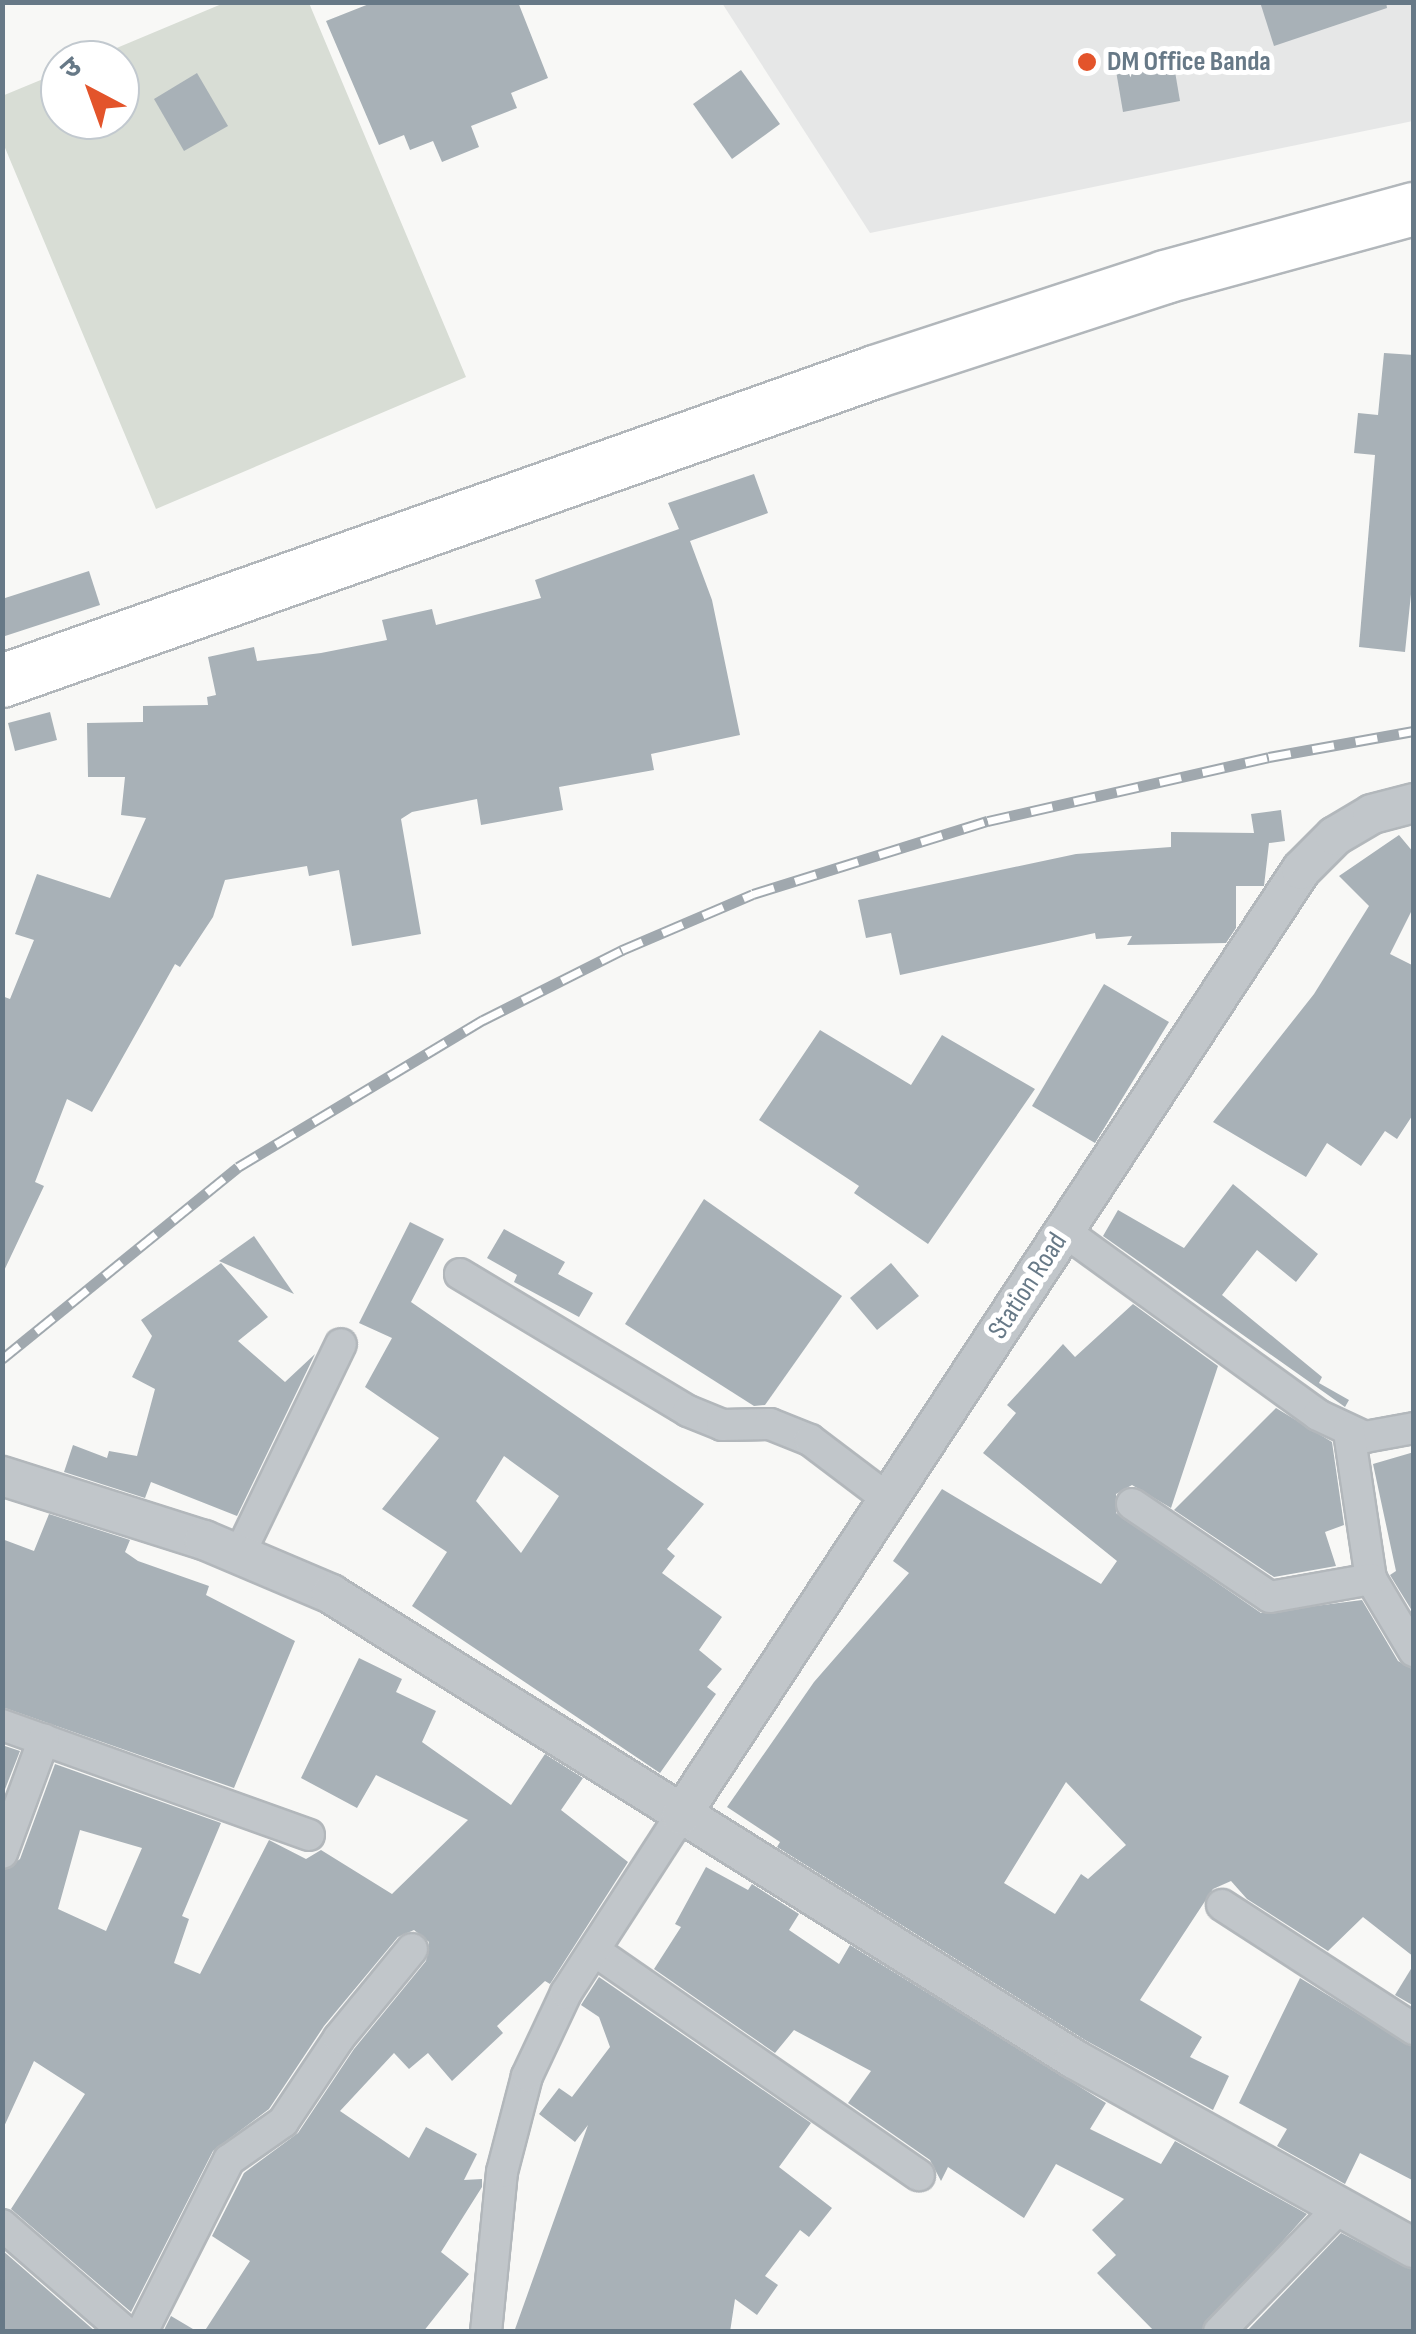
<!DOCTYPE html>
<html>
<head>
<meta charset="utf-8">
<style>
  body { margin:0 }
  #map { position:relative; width:1416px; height:2334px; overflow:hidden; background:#f8f8f6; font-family:"Sofia Sans Condensed","Noto Sans Devanagari",sans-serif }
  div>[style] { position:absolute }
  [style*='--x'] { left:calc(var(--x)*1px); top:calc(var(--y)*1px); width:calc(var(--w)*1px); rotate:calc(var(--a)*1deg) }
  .built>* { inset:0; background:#e6e7e7 }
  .green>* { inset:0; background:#d8ddd5 }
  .building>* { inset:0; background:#a8b1b7 }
  .roads { filter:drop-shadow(2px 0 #b2b7bb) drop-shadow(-2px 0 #b2b7bb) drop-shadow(0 2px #b2b7bb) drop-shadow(0 -2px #b2b7bb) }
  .minor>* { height:30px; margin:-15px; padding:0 15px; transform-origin:15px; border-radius:15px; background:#c1c6ca }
  .tertiary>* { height:38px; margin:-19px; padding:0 19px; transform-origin:19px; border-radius:19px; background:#c1c6ca }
  .trunk>* { height:52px; margin:-26px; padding:0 26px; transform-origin:26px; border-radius:26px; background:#fff }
  .rail>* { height:11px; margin-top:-5.5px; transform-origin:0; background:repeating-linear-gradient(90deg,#fff 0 22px,#a0a8ae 0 44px); box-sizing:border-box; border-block:2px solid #a0a8ae }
  .dots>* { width:28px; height:28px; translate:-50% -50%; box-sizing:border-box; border:5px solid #fff; border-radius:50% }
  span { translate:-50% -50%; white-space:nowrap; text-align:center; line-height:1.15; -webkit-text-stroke:10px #fff; paint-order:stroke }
  .poi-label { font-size:28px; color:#677987; font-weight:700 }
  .left { translate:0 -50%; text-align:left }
  .street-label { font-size:28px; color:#677987 }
  .frame { position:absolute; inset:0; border:5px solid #677987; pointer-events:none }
  .north { position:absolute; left:40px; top:40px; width:100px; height:100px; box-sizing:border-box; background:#fff; border:2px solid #c2c9cf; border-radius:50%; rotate:319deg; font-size:28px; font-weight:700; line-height:40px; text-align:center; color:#677987 }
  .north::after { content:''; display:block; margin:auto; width:35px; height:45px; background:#e3542b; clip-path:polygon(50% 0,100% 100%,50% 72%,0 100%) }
</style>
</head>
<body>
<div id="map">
  <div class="built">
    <i style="clip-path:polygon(722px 3px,1413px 3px,1413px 121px,870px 233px)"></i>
  </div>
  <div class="green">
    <i style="clip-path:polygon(224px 3px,309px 3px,466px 377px,156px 509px,3px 143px,2px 96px,60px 72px,60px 120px,120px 120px,120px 60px,88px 60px)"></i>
  </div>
  <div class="building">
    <i style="clip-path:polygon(374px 2px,518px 2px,548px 78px,511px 93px,517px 108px,471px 126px,479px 147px,442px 162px,433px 141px,410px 150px,404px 135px,379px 145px,326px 21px)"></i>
    <i style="clip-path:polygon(1260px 2px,1386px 2px,1387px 8px,1274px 46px)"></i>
    <i style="clip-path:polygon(1172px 54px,1180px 101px,1123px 112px,1115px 65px)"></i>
    <i style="clip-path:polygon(741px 70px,780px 124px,732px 159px,693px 104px)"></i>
    <i style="clip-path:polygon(197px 73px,228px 126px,184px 151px,154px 99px)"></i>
    <i style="clip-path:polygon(1384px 353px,1414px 355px,1414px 565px,1405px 652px,1359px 647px,1375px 455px,1354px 453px,1358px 413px,1378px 415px)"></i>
    <i style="clip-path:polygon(754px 474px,768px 513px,690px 541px,712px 600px,740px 735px,651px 754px,654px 770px,559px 787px,563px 810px,481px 825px,477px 799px,412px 812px,401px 819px,421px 934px,352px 946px,339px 870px,309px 876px,307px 866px,225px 880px,213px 917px,180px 967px,175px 964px,92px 1112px,67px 1099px,35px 1182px,44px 1186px,2px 1275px,2px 996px,10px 999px,34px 940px,15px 934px,37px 874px,110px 898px,146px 818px,121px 815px,125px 777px,88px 777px,87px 723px,143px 722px,143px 706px,208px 705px,207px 697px,216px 695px,208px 657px,254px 647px,257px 661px,321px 653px,387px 640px,382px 620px,432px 609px,436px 625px,541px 598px,535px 580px,679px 529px,668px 503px)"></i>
    <i style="clip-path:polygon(89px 571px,100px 605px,2px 637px,2px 599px)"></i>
    <i style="clip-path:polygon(50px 712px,57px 740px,15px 751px,8px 723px)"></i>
    <i style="clip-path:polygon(1281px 810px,1285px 841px,1269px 843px,1264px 886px,1236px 886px,1236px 928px,1226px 943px,1127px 945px,1132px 936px,1096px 939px,1095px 933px,900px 975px,891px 933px,866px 938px,858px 900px,1076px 854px,1171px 847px,1171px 832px,1254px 833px,1251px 814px)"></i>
    <i style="clip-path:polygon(1399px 835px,1414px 853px,1414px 906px,1390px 954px,1414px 966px,1414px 1113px,1397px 1139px,1385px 1131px,1361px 1166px,1327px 1143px,1306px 1177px,1213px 1122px,1314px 994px,1369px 906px,1339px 876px)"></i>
    <i style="clip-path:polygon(1104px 984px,1169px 1022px,1095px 1143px,1032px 1106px)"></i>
    <i style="clip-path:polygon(820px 1030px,911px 1085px,942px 1035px,1035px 1089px,928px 1244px,854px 1193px,859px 1186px,759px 1120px)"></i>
    <i style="clip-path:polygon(1233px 1184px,1318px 1254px,1296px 1282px,1257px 1250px,1222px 1295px,1322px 1377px,1319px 1383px,1349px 1400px,1345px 1407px,1103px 1236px,1118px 1210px,1184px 1248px)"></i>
    <i style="clip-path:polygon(704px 1199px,842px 1296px,765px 1405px,754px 1406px,625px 1324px)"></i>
    <i style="clip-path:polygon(evenodd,410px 1222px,444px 1239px,411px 1302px,704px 1504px,667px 1549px,675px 1556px,662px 1573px,722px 1617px,699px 1650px,722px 1669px,707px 1687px,716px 1694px,660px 1773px,412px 1606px,447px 1552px,382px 1509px,439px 1438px,365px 1387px,392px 1338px,359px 1323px,410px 1222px,504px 1456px,559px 1496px,521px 1553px,476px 1501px,504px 1456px)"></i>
    <i style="clip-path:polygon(504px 1229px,565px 1262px,558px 1274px,593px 1293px,579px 1317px,514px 1282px,517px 1275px,487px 1258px)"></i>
    <i style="clip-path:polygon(254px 1236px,294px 1294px,219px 1261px)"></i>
    <i style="clip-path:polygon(221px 1263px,268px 1317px,238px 1341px,285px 1382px,315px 1354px,237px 1516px,151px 1482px,145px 1498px,64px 1472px,73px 1445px,107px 1458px,109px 1451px,137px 1456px,155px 1389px,132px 1377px,152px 1336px,141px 1320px)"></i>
    <i style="clip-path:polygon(891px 1263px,919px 1296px,877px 1330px,850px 1298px)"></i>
    <i style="clip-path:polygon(evenodd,1133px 1304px,1218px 1366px,1171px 1508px,1132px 1485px,1116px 1494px,1116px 1513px,1261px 1613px,1362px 1600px,1398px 1661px,1414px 1670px,1414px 1957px,1363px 1917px,1328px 1951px,1247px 1899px,1231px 1881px,1213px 1889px,1140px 2000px,1202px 2037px,1190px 2057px,1229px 2076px,1213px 2110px,1085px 2040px,777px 1847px,780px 1842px,727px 1807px,814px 1682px,909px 1573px,893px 1561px,942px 1489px,1101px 1584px,1117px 1561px,983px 1453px,1016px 1413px,1007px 1405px,1063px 1344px,1075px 1357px,1133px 1304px,1066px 1782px,1126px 1845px,1088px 1879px,1081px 1874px,1055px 1914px,1004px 1883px,1066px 1782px)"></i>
    <i style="clip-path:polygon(1276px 1408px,1332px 1442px,1344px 1525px,1325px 1532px,1336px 1566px,1274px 1577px,1174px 1510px)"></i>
    <i style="clip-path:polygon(1414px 1452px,1414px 1614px,1390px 1575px,1396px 1571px,1373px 1464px)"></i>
    <i style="clip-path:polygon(49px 1514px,130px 1540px,125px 1552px,138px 1561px,209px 1586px,206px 1595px,295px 1641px,234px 1788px,2px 1707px,2px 1539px,34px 1551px)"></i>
    <i style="clip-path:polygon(evenodd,359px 1658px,402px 1679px,396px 1692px,436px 1711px,422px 1742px,511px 1805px,545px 1754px,583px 1778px,561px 1810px,628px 1862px,550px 1984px,545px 1981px,497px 2026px,503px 2033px,452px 2081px,428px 2053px,409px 2069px,394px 2053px,340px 2111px,409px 2158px,426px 2127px,477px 2154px,464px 2180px,482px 2179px,482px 2187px,441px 2252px,469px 2274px,423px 2332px,204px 2332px,250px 2261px,212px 2236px,244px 2173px,298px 2133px,354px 2049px,426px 1961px,429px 1942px,414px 1930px,398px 1937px,324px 2026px,269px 2109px,213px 2151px,131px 2312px,11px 2209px,85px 2094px,34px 2061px,2px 2131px,2px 1871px,20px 1859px,55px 1764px,221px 1823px,182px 1916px,189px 1919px,174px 1963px,200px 1974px,269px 1840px,306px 1859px,321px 1850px,392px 1894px,468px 1820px,376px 1775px,357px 1808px,301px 1778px,359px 1658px,80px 1830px,142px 1848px,106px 1931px,58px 1909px,80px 1830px)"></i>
    <i style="clip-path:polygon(2px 1745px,20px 1751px,2px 1797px)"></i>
    <i style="clip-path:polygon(706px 1867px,748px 1890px,752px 1884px,799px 1914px,789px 1930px,839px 1964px,850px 1945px,1106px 2103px,1090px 2129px,1161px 2164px,1175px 2141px,1307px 2214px,1201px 2332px,1155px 2332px,1097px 2273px,1116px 2255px,1092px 2230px,1124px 2199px,1056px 2164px,1024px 2218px,948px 2167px,941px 2181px,930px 2160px,848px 2103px,871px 2071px,794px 2030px,775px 2053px,654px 1969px,681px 1927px,675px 1924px)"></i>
    <i style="clip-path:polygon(1414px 1964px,1414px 2006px,1395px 1995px)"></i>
    <i style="clip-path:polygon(599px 1977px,811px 2123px,779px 2167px,832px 2208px,809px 2237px,800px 2230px,765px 2276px,778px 2285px,757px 2315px,735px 2299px,730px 2332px,514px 2332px,588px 2125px,575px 2142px,539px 2114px,559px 2088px,572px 2097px,610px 2047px,599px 2017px,581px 2005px)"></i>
    <i style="clip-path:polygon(1300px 1978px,1414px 2048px,1414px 2181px,1360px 2153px,1345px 2184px,1277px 2146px,1287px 2129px,1239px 2103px)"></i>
    <i style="clip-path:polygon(1341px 2233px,1414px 2270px,1414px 2332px,1246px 2332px)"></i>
    <i style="clip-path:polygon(2px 2250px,96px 2332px,2px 2332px)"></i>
    <i style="clip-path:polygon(171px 2316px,198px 2332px,163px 2332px)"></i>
  </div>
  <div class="roads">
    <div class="minor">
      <i style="--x:1064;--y:1231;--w:314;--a:35.9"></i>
      <i style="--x:1318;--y:1415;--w:52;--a:25.1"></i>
      <i style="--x:1365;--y:1437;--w:50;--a:-10.4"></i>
      <i style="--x:460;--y:1274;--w:266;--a:31"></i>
      <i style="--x:688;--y:1411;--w:37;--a:22"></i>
      <i style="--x:722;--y:1425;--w:48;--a:-1.2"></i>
      <i style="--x:770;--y:1424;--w:43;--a:21.8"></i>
      <i style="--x:810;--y:1440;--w:98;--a:37.1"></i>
      <i style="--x:1349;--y:1432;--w:149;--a:81.5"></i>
      <i style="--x:1371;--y:1579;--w:84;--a:59.2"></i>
      <i style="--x:1132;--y:1504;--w:166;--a:34"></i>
      <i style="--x:1270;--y:1597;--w:103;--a:-10.1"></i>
      <i style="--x:239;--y:1555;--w:234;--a:-64.2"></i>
      <i style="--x:2;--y:1725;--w:326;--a:19.7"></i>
      <i style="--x:2;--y:1853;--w:121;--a:-69.8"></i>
      <i style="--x:1222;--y:1905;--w:229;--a:32.9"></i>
      <i style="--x:595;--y:1951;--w:394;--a:34.7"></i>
      <i style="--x:2;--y:2225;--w:163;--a:41"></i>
      <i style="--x:142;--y:2332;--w:193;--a:-63.2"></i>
      <i style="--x:229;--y:2160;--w:66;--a:-35.1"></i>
      <i style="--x:283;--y:2122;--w:101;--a:-56.3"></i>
      <i style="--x:339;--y:2038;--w:115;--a:-50.6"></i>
      <i style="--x:486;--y:2332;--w:161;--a:-84.3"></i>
      <i style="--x:502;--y:2172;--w:99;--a:-75.4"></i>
      <i style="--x:527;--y:2076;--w:92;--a:-64.8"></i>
      <i style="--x:566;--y:1993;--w:212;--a:-57.1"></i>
      <i style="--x:1219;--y:2332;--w:174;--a:-45.9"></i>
    </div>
    <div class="tertiary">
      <i style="--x:2;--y:1476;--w:212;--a:17.6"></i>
      <i style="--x:204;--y:1540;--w:138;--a:23"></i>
      <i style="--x:331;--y:1594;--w:877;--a:32.04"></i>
      <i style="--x:1074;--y:2059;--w:389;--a:29.1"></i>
      <i style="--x:681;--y:1815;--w:1130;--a:-56.73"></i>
      <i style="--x:1301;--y:870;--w:48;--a:-45"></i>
      <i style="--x:1335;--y:836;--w:43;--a:-30.7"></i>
      <i style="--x:1372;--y:814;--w:43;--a:-14.7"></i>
    </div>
    <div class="trunk">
      <i style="--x:2;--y:681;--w:926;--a:-19.49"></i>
      <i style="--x:875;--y:372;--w:305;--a:-18.1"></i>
      <i style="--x:1165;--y:277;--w:258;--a:-15.3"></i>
    </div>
  </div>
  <div class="rail">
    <i style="--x:2;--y:1359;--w:304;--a:-39.1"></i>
    <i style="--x:238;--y:1167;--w:286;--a:-31"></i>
    <i style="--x:483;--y:1020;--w:156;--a:-26.7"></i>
    <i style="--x:622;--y:950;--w:142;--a:-23.1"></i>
    <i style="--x:753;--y:894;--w:246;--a:-17.3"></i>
    <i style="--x:988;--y:821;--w:288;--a:-12.8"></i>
    <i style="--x:1269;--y:757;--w:147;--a:-10.2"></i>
  </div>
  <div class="dots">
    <i style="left:1087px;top:62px;background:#e3542b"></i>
  </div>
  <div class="poi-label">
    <span class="left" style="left:1107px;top:62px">DM Office Banda</span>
  </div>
  <div class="street-label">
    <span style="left:1028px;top:1286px;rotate:-57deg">Station Road</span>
  </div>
  <div class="frame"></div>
  <div class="north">उ</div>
</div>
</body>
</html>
